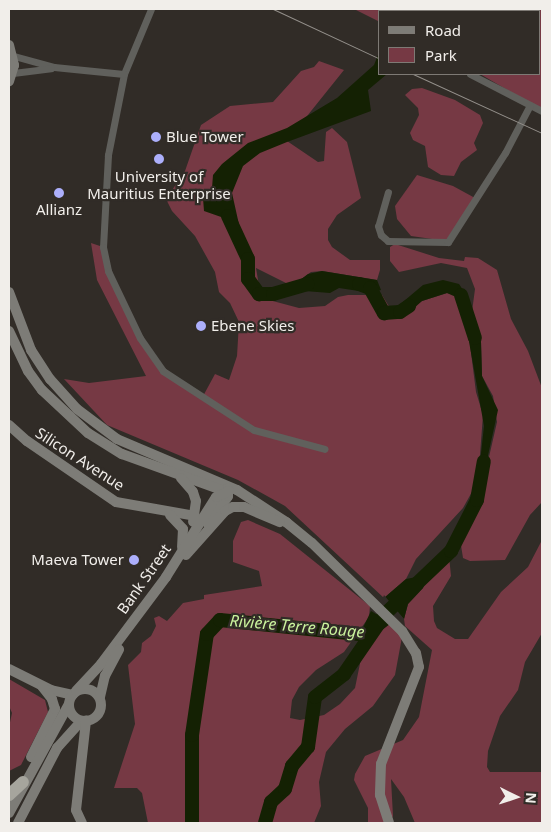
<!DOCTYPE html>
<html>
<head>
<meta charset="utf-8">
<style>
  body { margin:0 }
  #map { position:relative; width:551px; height:832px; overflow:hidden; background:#312c27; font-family:"Noto Sans",sans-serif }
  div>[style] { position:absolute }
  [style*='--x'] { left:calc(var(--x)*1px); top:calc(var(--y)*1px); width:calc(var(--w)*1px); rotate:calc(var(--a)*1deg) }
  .green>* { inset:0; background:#763944 }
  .water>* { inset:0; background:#142103 }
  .pier>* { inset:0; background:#312c27 }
  .river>* { height:14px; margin:-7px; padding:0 7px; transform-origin:7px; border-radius:7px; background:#142103 }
  .street>* { height:7px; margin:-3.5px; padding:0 3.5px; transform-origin:3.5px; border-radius:3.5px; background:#60605c }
  .secondary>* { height:10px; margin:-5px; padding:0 5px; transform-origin:5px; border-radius:5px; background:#7d7c77 }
  .secondary>.ring { margin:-5px; padding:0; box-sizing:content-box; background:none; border:10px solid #7d7c77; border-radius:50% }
  .highway>* { height:12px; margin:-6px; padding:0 6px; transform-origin:6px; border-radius:6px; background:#a6a59d }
  .tram>* { height:1px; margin:-0.5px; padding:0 0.5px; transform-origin:0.5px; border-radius:0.5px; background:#94908b }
  .dots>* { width:14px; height:14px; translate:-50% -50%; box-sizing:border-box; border:2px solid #312c27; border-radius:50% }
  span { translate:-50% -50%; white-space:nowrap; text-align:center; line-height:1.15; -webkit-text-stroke:4.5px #312c27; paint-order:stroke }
  .poi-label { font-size:15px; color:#f1eeea }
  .left { translate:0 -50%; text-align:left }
  .right { translate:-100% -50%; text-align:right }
  .street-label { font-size:15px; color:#f1eeea }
  .water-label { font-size:16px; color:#caf39d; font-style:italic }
  .frame { position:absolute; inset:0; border:10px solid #f1eeea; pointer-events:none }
  .legend { position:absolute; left:378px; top:10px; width:162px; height:65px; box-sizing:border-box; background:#312c27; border:1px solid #7e7a75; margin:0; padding:6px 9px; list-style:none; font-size:15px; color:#f1eeea }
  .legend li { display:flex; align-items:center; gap:10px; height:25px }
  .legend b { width:25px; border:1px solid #7e7a75 }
  .north { position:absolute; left:491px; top:772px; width:50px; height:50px; -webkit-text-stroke:4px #312c27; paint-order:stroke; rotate:94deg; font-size:14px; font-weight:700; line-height:20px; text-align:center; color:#f1eeea }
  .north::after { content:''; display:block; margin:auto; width:18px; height:22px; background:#f1eeea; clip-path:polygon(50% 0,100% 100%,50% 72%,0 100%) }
</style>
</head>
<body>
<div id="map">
  <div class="green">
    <i style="clip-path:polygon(354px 9px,394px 9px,394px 11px,380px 11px,380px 22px)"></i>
    <i style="clip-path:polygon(441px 9px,542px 9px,542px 110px,480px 74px,540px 74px,540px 11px,440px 11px)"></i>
    <i style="clip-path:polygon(319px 61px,344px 70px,287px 141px,318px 162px,324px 161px,326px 132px,332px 128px,347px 142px,361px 198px,337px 215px,328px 229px,328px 240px,332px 247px,350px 260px,380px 260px,380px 270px,377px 280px,322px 271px,311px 272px,292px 286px,256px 268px,259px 286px,269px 300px,299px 308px,325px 306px,338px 297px,348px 295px,382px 295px,396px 318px,422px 301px,447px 293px,454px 295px,462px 309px,468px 329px,476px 392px,483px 415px,478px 481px,463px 508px,416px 559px,406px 579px,384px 598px,285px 506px,238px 480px,107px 425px,64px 379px,89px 383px,146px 376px,97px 280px,91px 243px,103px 247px,108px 271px,140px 338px,163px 371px,202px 398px,215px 374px,229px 380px,237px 356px,239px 322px,230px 303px,219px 292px,215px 272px,195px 236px,172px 211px,166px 199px,185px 171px,201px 125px,230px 106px,273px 102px,301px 71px,314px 67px)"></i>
    <i style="clip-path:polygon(422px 88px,455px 100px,480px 115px,483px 123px,474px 143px,477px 150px,461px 162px,454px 176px,441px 175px,428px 167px,425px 146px,413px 140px,410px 133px,419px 115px,418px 108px,405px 95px,412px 89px)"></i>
    <i style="clip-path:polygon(417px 175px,453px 186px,475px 198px,446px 241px,411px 236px,397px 219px,395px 206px)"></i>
    <i style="clip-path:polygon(395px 244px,439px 258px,464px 261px,465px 257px,478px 258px,497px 270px,511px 319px,528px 351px,542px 388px,542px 502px,530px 515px,505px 560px,470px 561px,463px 558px,460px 539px,478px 505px,497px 422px,493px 396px,482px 376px,481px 342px,471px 319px,475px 289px,467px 268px,441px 263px,399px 272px,390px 261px,390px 247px)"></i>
    <i style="clip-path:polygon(248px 520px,280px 534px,370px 606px,369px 617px,344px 652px,316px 670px,299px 687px,292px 700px,290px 718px,300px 720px,324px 715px,340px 704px,355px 688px,364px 644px,391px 623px,402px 637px,395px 675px,373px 706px,345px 729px,326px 752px,319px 782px,321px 806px,314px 823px,148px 823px,142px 793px,137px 788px,114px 788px,135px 724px,128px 665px,141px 652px,142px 643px,151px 636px,156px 626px,154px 618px,159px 616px,167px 621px,183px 603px,204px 599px,204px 595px,262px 586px,259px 571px,233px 562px,233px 541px,241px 522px)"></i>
    <i style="clip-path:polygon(542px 540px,542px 633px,525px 662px,518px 690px,500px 716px,488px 751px,487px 767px,490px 772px,542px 772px,542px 823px,415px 823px,404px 797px,391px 779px,393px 816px,389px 823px,368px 823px,368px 808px,354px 780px,355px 774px,365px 756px,403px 740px,419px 717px,432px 650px,405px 626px,404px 619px,408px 604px,423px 588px,435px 559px,449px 556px,451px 576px,433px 606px,434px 621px,437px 628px,455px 639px,468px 639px,501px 592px,528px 567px)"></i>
    <i style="clip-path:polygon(9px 679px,45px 700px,48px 712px,21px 765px,9px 771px,9px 727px,12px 713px,9px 706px)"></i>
  </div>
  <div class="water">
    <i style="clip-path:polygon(394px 9px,441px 9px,440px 11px)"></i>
    <i style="clip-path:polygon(380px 50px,380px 74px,387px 74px,368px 90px,371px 111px,287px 142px,260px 153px,243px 166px,232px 193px,240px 229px,235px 234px,224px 218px,204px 211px,203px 198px,212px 188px,213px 175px,222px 164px,248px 143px,287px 128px,337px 98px,374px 65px)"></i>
    <i style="clip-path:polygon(322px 271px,377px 280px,381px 290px,372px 293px,339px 288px,330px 293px,292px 290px,292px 286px,308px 274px)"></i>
    <i style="clip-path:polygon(443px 280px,459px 284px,465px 293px,469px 310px,462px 309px,456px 297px,447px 293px,422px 301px,403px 318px,396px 318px,391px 312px,423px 285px)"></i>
    <i style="clip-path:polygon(471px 319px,481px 342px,482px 376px,498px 410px,485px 469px,482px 480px,478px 481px,484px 426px,468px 336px)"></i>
    <i style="clip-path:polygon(422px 576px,426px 578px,423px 588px,408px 604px,404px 619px,384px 598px,406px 579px)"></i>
    <i style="clip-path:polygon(371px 611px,391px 623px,364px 644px,361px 632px)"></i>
  </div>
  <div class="pier">
    <i style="clip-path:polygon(384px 595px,404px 619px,402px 621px,382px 600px)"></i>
  </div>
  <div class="river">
    <i style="--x:228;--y:216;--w:47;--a:65.1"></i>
    <i style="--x:248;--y:259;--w:20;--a:90"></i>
    <i style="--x:248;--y:279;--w:19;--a:54"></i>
    <i style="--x:259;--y:294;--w:14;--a:0"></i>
    <i style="--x:273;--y:294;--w:36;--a:-16"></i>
    <i style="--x:359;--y:284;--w:12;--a:20"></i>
    <i style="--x:370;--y:288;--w:29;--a:61"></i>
    <i style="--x:384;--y:313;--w:16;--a:-4"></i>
    <i style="--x:400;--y:312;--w:11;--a:-34"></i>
    <i style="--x:461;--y:295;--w:45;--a:72"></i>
    <i style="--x:192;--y:823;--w:88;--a:-90"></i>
    <i style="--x:192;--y:735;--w:102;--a:-81.6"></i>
    <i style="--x:207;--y:634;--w:19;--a:-47"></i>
    <i style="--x:220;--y:620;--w:149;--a:5.8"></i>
    <i style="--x:265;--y:823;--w:22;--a:-74"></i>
    <i style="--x:271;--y:802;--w:19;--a:-43"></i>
    <i style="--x:285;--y:789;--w:24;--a:-73"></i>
    <i style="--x:292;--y:766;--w:25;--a:-50"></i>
    <i style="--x:308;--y:747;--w:50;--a:-82"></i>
    <i style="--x:315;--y:697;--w:37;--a:-38"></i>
    <i style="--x:344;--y:674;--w:74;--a:-55.5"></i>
    <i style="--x:386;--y:613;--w:90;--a:-43.6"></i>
    <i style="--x:451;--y:551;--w:57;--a:-63"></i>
    <i style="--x:477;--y:500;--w:39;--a:-80"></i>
  </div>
  <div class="street">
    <i style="--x:151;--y:9;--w:70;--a:112.6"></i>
    <i style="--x:124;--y:74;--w:83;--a:101.2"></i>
    <i style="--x:108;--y:155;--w:92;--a:93.1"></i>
    <i style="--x:103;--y:247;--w:25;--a:78"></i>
    <i style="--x:108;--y:271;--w:74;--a:64.5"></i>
    <i style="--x:140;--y:338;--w:40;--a:55.1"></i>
    <i style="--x:163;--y:371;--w:108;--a:33"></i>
    <i style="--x:254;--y:430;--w:73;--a:15"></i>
    <i style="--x:14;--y:56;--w:41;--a:15.4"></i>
    <i style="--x:54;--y:67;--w:70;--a:5.7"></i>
    <i style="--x:13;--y:73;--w:38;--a:-7"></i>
    <i style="--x:470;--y:74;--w:81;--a:27.2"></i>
    <i style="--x:388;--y:192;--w:35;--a:106"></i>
    <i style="--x:378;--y:226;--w:9;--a:72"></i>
    <i style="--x:381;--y:235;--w:9;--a:41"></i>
    <i style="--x:388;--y:241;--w:60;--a:1"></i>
    <i style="--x:448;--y:242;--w:106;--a:-57.4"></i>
    <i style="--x:505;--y:153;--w:54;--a:-62.5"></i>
  </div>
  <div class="secondary">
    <i style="--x:9;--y:45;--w:21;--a:76"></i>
    <i style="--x:14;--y:65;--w:17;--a:107"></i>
    <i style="--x:9;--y:292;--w:62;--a:69.2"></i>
    <i style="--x:31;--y:350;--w:35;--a:57"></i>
    <i style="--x:50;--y:379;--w:40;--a:48"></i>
    <i style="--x:77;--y:409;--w:50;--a:36.9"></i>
    <i style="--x:117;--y:439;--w:130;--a:23"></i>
    <i style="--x:237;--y:490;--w:59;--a:33.1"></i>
    <i style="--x:286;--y:522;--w:33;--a:39"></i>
    <i style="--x:312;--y:543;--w:126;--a:44.4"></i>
    <i style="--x:402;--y:631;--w:26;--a:58"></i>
    <i style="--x:416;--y:653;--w:14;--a:78"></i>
    <i style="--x:419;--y:667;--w:104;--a:111.4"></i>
    <i style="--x:381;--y:764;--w:31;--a:92"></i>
    <i style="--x:380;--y:795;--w:29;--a:72"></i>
    <i style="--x:9;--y:331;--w:44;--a:64.6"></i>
    <i style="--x:28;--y:371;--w:24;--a:54"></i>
    <i style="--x:42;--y:390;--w:63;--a:43.1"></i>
    <i style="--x:88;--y:433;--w:40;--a:32"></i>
    <i style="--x:122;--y:454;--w:112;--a:19.9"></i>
    <i style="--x:9;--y:425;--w:24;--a:42"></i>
    <i style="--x:27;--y:441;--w:108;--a:34.4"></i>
    <i style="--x:116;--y:502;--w:80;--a:10"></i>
    <i style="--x:181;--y:478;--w:18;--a:49"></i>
    <i style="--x:193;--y:492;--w:9;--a:72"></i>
    <i style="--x:196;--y:501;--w:21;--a:98"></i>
    <i style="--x:170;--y:515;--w:19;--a:47"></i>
    <i style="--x:183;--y:529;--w:18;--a:93"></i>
    <i style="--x:208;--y:524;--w:34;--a:-54"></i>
    <i style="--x:228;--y:496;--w:8;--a:-90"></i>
    <i style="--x:186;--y:555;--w:59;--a:-48.4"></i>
    <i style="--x:225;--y:511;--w:9;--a:-27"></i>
    <i style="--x:233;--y:507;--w:11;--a:0"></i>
    <i style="--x:244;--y:507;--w:39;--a:23"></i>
    <i style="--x:9;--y:669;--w:47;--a:26.6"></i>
    <i style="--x:51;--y:690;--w:22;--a:13"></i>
    <i class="ring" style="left:69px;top:689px;width:22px;height:22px"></i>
    <i style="--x:76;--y:691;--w:37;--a:-47"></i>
    <i style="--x:101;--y:664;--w:109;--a:-53.2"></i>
    <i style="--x:166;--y:577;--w:94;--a:-58"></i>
    <i style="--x:216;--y:497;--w:14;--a:-25"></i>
    <i style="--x:100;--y:697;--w:22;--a:-77"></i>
    <i style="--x:105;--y:676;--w:30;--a:-62"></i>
    <i style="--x:31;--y:757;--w:54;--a:-63.4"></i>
    <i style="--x:55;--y:709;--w:10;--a:-107"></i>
    <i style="--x:52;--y:699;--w:16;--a:-128"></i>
    <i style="--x:9;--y:813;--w:124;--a:-61.2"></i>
    <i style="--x:18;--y:823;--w:85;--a:-62.5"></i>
    <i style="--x:57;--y:748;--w:36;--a:-48"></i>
    <i style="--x:82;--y:823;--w:14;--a:-115"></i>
    <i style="--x:76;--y:810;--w:90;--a:-83.6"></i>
  </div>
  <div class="highway">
    <i style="--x:9;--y:795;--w:19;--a:-43"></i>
  </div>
  <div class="tram">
    <i style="--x:273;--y:9;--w:118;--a:25"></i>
    <i style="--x:413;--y:74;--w:142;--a:24.6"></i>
  </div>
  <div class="dots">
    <i style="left:156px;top:137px;background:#acaffb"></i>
    <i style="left:159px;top:159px;background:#acaffb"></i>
    <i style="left:59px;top:193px;background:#acaffb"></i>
    <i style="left:201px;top:326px;background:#acaffb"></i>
    <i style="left:134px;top:560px;background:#acaffb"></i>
  </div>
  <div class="poi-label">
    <span class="left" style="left:166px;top:137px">Blue Tower</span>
    <span style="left:159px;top:185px">University of<br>Mauritius Enterprise</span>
    <span style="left:59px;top:210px">Allianz</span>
    <span class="left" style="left:211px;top:326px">Ebene Skies</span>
    <span class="right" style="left:124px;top:560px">Maeva Tower</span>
  </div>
  <div class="street-label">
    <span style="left:80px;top:459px;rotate:33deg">Silicon Avenue</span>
    <span style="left:144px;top:579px;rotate:-55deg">Bank Street</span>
  </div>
  <div class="water-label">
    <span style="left:297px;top:626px;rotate:5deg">Rivière Terre Rouge</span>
  </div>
  <div class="frame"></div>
  <ul class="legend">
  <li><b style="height:6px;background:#7d7c77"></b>Road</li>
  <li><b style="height:14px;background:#763944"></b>Park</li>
  </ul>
  <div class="north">N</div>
</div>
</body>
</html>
